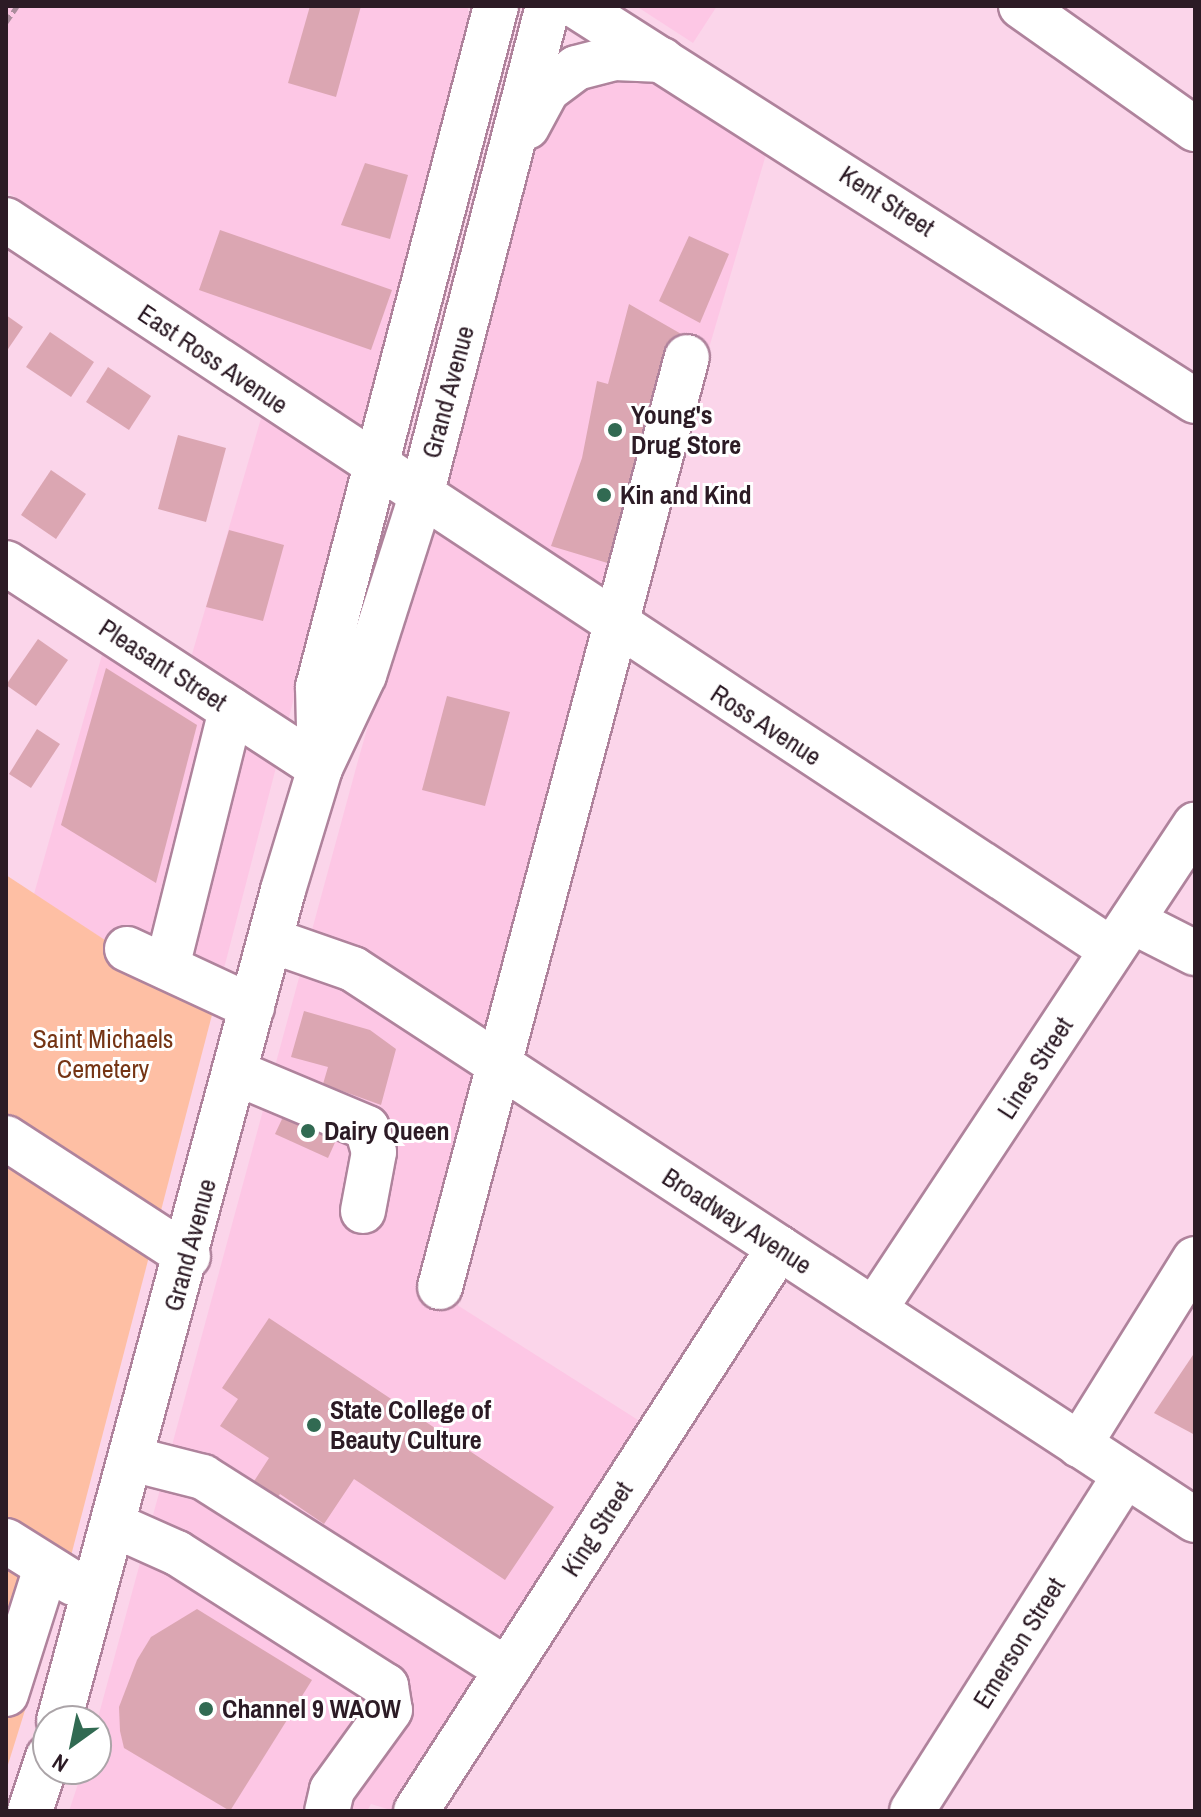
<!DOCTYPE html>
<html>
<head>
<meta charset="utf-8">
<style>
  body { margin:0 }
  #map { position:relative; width:1201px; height:1817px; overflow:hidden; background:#fbd5ea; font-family:"Archivo Narrow",sans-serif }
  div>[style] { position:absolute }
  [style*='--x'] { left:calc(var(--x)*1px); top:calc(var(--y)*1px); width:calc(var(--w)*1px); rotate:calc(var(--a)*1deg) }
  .built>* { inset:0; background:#fdc7e5 }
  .green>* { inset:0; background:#febfa4 }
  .building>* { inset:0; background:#dba6b2 }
  .path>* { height:5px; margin-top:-2.5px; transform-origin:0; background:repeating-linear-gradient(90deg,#ab8d9d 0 8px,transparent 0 12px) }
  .roads { filter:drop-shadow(2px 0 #af839c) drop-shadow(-2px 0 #af839c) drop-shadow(0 2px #af839c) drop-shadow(0 -2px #af839c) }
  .minor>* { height:44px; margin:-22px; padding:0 22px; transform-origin:22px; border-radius:22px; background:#fff }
  .major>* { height:44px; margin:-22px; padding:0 22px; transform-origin:22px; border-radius:22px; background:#fff }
  .dots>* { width:22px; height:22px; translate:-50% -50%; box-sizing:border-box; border:4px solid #fff; border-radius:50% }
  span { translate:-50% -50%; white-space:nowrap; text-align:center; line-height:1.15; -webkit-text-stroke:6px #fff; paint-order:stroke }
  .street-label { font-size:26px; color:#2c1b25 }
  .poi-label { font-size:26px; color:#2c1b25; font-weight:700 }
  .left { translate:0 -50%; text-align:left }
  .park-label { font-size:26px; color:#753414 }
  .frame { position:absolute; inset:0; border:8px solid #2c1b25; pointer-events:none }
  .north { position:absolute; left:32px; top:1705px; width:80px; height:80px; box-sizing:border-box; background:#fff; border:2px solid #aba4a8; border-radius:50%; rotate:213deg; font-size:22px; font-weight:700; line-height:32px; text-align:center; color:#2c1b25 }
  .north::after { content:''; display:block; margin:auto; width:28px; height:36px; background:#316a52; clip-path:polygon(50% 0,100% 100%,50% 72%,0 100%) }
</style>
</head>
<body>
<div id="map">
  <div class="built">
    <i style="clip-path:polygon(6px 6px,467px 6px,470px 17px,213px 1011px,34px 894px,102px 655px,178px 702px,274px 374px,6px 191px)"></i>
    <i style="clip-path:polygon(636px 6px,717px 6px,693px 43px)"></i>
    <i style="clip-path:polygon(592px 78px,649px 81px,767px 151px,432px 1289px,638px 1420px,394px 1811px,371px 1804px,367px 1811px,69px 1811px,83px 1769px,96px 1769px,96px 1725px,359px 757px,537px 142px,548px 115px)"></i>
  </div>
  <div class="green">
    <i style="clip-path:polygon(6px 875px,213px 1011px,60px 1598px,6px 1771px)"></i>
  </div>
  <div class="building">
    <i style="clip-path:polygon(310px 6px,361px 6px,336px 97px,288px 83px)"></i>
    <i style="clip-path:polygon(365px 163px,408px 175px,390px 239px,341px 225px)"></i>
    <i style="clip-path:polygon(220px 230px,392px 290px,371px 350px,199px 290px)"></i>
    <i style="clip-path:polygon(689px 236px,729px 254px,700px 323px,659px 301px)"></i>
    <i style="clip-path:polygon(629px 304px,683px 335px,614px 565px,551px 546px,582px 458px,597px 381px,608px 384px)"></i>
    <i style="clip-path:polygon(6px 315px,23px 327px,6px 352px)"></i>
    <i style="clip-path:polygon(50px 332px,94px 362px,71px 397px,26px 367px)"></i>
    <i style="clip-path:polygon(108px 367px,151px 396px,129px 430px,86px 402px)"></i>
    <i style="clip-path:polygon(178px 435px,226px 448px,206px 522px,158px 509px)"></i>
    <i style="clip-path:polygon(51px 470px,86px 494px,56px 539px,21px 515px)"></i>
    <i style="clip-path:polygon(229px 530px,284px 545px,263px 621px,206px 607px)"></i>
    <i style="clip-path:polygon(38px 639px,68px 660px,36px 706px,6px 685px)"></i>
    <i style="clip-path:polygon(106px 668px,197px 725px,156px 883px,61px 825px)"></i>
    <i style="clip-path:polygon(447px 696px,510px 712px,485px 806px,422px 790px)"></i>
    <i style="clip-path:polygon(37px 729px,60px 744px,31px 788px,9px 774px)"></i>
    <i style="clip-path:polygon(304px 1011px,370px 1030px,396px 1049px,381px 1105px,323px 1084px,328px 1067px,291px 1057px)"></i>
    <i style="clip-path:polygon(289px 1104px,342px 1127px,328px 1158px,275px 1134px)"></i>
    <i style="clip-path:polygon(269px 1318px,554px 1507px,505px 1580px,354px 1479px,324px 1524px,280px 1494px,269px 1510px,245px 1495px,269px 1458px,220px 1426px,238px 1399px,222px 1388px)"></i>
    <i style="clip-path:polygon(1195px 1352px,1195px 1435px,1154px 1413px)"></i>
    <i style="clip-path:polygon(197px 1609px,312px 1680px,230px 1811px,124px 1748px,120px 1731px,119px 1707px,137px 1660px,151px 1637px)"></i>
  </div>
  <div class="path">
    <i style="--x:6;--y:22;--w:19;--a:-55"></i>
  </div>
  <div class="roads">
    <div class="minor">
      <i style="--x:576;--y:6;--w:734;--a:32.54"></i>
      <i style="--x:1021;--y:6;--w:213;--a:35.3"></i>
      <i style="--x:6;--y:220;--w:1325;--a:33.43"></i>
      <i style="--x:6;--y:563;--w:375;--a:33.1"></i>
      <i style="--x:1132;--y:921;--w:71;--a:26.9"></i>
      <i style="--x:270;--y:940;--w:88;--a:19.3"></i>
      <i style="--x:353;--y:969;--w:1006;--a:33.2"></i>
      <i style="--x:127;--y:949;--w:138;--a:24.9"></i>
      <i style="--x:167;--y:967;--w:265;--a:-76"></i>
      <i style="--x:234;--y:1072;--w:144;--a:22.8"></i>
      <i style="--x:367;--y:1128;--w:25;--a:74"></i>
      <i style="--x:374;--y:1152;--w:60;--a:100.6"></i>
      <i style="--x:6;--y:1138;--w:217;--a:33"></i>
      <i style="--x:440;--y:1287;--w:962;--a:-75.13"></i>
      <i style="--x:874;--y:1310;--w:582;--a:-56.5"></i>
      <i style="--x:1079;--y:1445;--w:219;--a:-58.1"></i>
      <i style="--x:132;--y:1459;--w:73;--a:14.2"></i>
      <i style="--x:203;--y:1477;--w:360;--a:32.4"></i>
      <i style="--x:114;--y:1525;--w:69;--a:24"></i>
      <i style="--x:177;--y:1553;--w:248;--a:32.5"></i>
      <i style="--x:386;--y:1686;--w:24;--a:81"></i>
      <i style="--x:390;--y:1710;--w:99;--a:125.9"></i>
      <i style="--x:332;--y:1790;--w:22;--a:103"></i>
      <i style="--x:6;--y:1541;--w:79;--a:32.1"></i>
      <i style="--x:6;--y:1694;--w:132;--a:-72.4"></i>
      <i style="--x:416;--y:1811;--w:670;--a:-57.19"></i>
      <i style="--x:912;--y:1811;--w:398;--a:-57.6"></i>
    </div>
    <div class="major">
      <i style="--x:527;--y:127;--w:42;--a:-61.6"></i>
      <i style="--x:547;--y:90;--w:36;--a:-37"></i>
      <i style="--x:576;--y:68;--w:40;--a:-14.4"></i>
      <i style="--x:615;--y:58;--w:47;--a:2.4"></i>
      <i style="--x:320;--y:768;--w:81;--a:-91.4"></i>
      <i style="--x:318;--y:687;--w:704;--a:-75.35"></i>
      <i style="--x:59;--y:1721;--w:861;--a:-74.91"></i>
      <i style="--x:283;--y:890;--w:127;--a:-73.1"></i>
      <i style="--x:320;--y:768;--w:103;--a:-64.7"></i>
      <i style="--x:364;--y:675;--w:185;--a:-72.3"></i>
      <i style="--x:420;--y:499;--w:509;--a:-75.45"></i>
      <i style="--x:30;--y:1811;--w:57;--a:-71.6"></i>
    </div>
  </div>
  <div class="dots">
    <i style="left:615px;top:430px;background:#316a52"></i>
    <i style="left:604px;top:495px;background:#316a52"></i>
    <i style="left:308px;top:1131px;background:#316a52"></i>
    <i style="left:314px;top:1425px;background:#316a52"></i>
    <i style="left:206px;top:1709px;background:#316a52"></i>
  </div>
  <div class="street-label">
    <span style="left:887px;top:201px;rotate:33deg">Kent Street</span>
    <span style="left:213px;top:359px;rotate:34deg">East Ross Avenue</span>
    <span style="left:448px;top:392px;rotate:-75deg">Grand Avenue</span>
    <span style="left:163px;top:665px;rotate:33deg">Pleasant Street</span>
    <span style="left:766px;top:725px;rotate:33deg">Ross Avenue</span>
    <span style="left:1035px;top:1068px;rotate:-57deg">Lines Street</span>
    <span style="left:737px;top:1221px;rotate:33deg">Broadway Avenue</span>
    <span style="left:190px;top:1245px;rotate:-75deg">Grand Avenue</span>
    <span style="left:597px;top:1529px;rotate:-57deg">King Street</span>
    <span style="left:1019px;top:1643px;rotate:-58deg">Emerson Street</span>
  </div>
  <div class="poi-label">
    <span class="left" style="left:631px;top:430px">Young's<br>Drug Store</span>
    <span class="left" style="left:620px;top:495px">Kin and Kind</span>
    <span class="left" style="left:324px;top:1131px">Dairy Queen</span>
    <span class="left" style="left:330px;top:1425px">State College of<br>Beauty Culture</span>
    <span class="left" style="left:222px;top:1709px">Channel 9 WAOW</span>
  </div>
  <div class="park-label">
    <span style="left:103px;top:1054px">Saint Michaels<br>Cemetery</span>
  </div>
  <div class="frame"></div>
  <div class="north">N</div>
</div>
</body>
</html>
